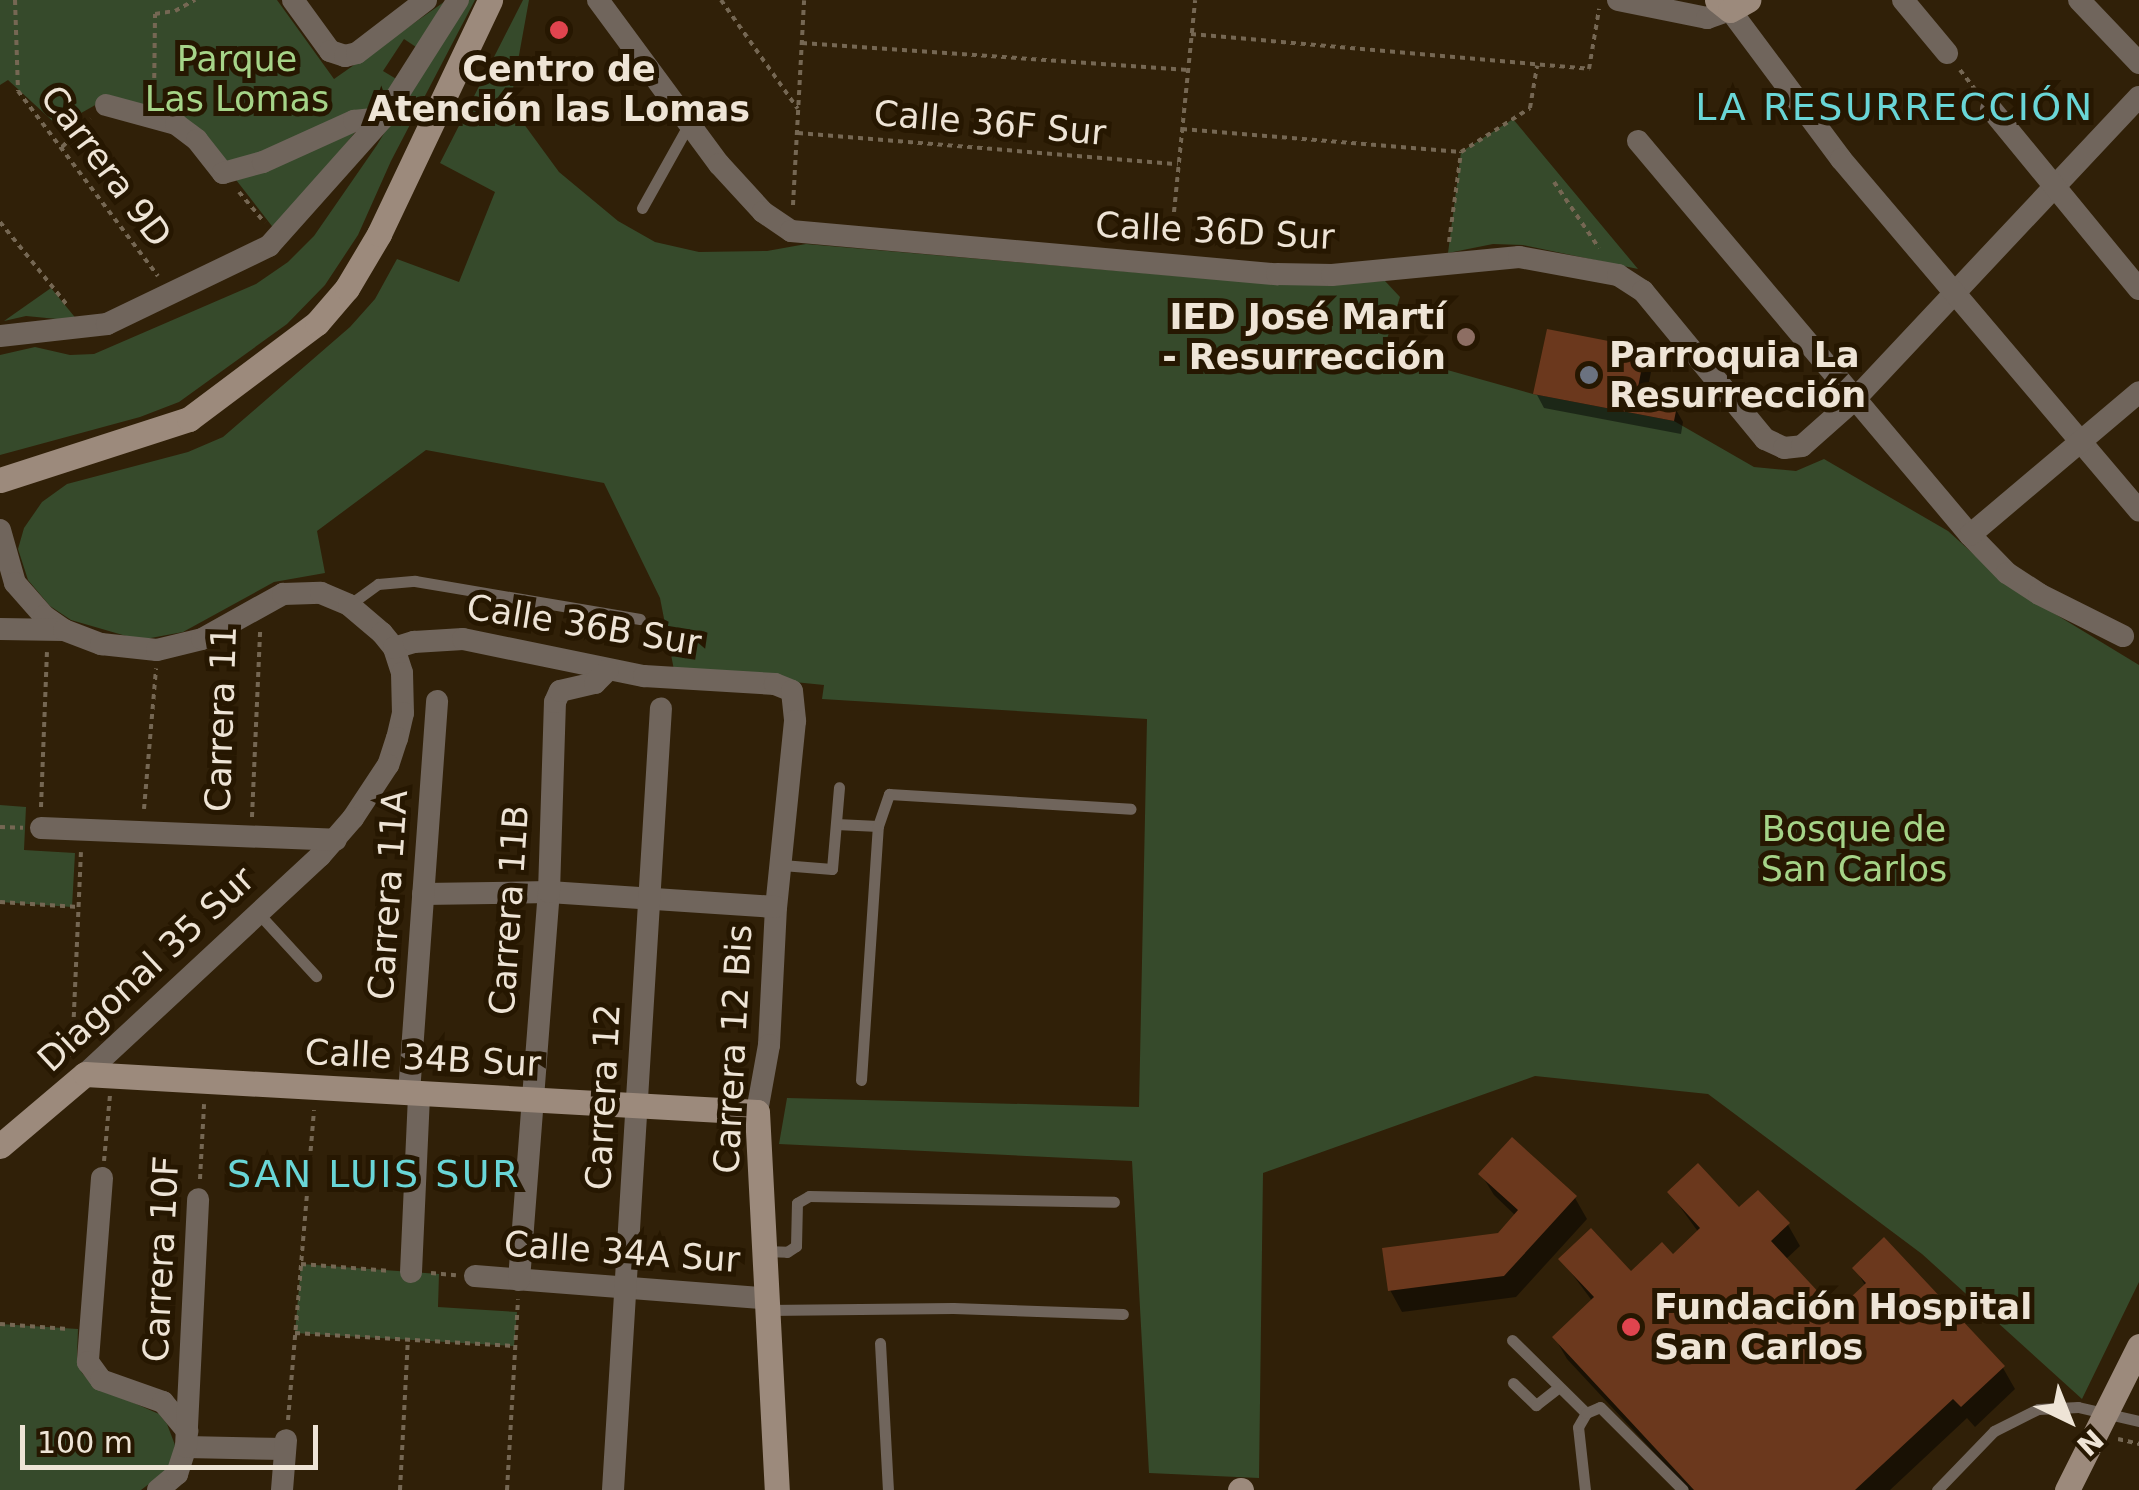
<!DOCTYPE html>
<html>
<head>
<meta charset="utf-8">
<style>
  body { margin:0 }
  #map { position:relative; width:2139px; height:1490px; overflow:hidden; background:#302008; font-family:"DejaVu Sans",sans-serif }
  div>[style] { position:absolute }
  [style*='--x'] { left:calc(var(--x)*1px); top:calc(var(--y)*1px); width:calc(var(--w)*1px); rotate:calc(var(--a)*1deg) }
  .green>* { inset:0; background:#364a2b }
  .shadow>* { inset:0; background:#0007 }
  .building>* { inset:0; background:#6b381d }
  .path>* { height:4px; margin-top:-2px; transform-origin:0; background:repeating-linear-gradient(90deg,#756753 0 5px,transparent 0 10px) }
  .lane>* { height:11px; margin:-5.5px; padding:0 5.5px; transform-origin:5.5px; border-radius:5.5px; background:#70655c }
  .street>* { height:22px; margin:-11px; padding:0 11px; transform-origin:11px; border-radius:11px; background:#70655c }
  .secondary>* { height:25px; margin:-12.5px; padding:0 12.5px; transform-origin:12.5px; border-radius:12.5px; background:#9c8a7c }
  .dots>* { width:28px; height:28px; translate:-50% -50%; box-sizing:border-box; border:5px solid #261701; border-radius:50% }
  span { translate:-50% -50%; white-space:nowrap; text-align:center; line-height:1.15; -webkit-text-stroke:10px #261701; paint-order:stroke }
  .park-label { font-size:35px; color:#a5d488 }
  .poi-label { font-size:35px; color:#eee4d6; font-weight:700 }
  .right { translate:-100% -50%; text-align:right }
  .left { translate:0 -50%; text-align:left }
  .street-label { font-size:35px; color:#eee4d6 }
  .neighbourhood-label { font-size:38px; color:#69d6d7; letter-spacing:2.5px }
  .north { position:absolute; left:2019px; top:1370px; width:100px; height:100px; -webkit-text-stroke:8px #261701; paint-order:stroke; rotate:137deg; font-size:28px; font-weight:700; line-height:40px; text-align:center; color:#eee4d6 }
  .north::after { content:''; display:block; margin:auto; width:35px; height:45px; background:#eee4d6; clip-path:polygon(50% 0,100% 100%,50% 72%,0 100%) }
  .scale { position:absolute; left:20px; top:1425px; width:298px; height:45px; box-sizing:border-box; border:5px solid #eee4d6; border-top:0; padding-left:12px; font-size:30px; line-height:35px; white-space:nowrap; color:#eee4d6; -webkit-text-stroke:8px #261701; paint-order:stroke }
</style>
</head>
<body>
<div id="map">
  <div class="green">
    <i style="clip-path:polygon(0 0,277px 0,334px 79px,444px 2px,416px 47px,404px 39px,383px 71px,398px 80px,275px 230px,226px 167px,163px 117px,106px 99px,58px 126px,8px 80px,0 85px)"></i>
    <i style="clip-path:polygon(465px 0,475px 0,391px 161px,358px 235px,325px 285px,287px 324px,179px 402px,140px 417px,0 455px,0 355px,35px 347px,70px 355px,94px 354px,256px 284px,288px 262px,314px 236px,377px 145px)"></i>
    <i style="clip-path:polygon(523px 0,529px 0,510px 105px,559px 172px,618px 221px,655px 242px,699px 252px,767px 251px,806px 244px,1283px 285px,1385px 281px,1400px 297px,1383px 352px,1533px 394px,1674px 421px,1754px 467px,1796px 471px,1824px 459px,1948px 531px,2009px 586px,2139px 665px,2139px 1282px,2082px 1399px,1922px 1254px,1708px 1094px,1535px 1076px,1263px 1173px,1259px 1478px,1149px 1473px,1132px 1161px,779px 1144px,787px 1098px,1139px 1107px,1147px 719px,822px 699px,824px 685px,674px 670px,660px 598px,604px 483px,426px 450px,317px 531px,325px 573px,274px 582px,183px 632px,140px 640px,71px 620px,50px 606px,28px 580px,18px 549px,24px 528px,42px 502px,67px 484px,188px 452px,223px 437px,350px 327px,375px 299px,397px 259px,459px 282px,495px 192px,440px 163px)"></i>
    <i style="clip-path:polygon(1513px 119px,1638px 269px,1523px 245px,1493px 244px,1448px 253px,1461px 152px)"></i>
    <i style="clip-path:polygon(51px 288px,78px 321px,26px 316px,4px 321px)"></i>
    <i style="clip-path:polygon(0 805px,26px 807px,24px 850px,75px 853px,72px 907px,0 902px)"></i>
    <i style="clip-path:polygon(301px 1264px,439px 1274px,438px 1307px,517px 1312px,514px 1346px,295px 1333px)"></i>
    <i style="clip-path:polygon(0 1324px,78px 1329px,77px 1357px,82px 1373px,93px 1385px,159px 1414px,167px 1424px,175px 1445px,170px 1468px,141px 1490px,0 1490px)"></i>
  </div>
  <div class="shadow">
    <i style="clip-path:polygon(1627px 348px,1632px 356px,1643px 358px,1651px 372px,1645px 402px,1675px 408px,1683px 422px,1681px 434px,1544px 408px,1536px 393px)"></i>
    <i style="clip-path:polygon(1481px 1174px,1575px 1198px,1587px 1219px,1516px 1297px,1402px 1312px,1390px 1290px,1499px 1235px,1516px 1216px,1494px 1195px)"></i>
    <i style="clip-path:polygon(1670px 1193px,1788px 1225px,1800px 1246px,1785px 1260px,1836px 1315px,1866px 1287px,1855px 1268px,2003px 1368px,2015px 1389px,1975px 1427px,1967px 1418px,1890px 1490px,1689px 1490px,1567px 1359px,1555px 1338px,1593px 1302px,1561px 1259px,1631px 1275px,1673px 1257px,1699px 1233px)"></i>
  </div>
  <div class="building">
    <i style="clip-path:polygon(1547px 329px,1629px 345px,1627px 353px,1644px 356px,1636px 398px,1677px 406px,1674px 421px,1533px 394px)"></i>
    <i style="clip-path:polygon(1512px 1137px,1577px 1196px,1504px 1276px,1388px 1291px,1382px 1248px,1498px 1233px,1518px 1210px,1478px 1174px)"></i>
    <i style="clip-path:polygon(1698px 1163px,1739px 1207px,1758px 1190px,1790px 1223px,1771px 1241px,1836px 1311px,1866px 1283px,1852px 1268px,1884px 1237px,2005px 1366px,1961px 1407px,1953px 1399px,1855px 1490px,1694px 1490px,1552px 1337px,1594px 1297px,1558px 1259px,1591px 1228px,1631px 1271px,1662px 1242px,1673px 1254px,1700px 1228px,1667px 1192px)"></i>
  </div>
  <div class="path">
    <i style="--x:15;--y:0;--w:91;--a:88.1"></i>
    <i style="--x:18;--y:91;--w:232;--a:52.9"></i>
    <i style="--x:721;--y:0;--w:133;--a:54.8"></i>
    <i style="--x:1191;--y:34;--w:400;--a:5"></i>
    <i style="--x:1589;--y:69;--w:61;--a:-80.5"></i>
    <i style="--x:802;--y:43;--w:387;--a:4"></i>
    <i style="--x:1960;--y:70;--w:31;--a:52"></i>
    <i style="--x:154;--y:98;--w:84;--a:-89.3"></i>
    <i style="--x:155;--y:14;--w:20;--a:-9"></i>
    <i style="--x:175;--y:11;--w:23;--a:-29"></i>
    <i style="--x:1182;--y:129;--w:280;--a:4.7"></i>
    <i style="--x:798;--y:133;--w:381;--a:4.7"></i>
    <i style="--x:62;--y:147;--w:40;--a:-44"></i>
    <i style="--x:1554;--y:182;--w:80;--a:55.7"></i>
    <i style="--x:239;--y:192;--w:40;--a:50"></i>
    <i style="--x:793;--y:205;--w:205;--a:-86.9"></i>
    <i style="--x:0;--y:222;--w:108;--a:51"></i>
    <i style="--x:1171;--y:242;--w:243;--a:-84.3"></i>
    <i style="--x:1449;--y:242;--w:91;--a:-82.4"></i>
    <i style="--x:1461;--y:152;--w:82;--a:-32.5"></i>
    <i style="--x:1530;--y:108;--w:43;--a:-80.5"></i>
    <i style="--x:41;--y:807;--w:155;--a:-87.8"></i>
    <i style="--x:144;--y:809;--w:141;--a:-85.1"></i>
    <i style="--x:252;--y:817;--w:186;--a:-87.5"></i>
    <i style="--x:0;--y:827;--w:23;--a:2"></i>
    <i style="--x:0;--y:902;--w:79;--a:3.6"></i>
    <i style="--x:72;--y:1057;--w:205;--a:-87.5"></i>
    <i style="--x:104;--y:1161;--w:66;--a:-84.8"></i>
    <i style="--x:200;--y:1179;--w:75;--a:-86.9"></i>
    <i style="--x:301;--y:1264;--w:90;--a:4.4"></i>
    <i style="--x:431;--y:1273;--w:25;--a:5"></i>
    <i style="--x:0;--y:1324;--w:68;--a:4.2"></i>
    <i style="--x:295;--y:1333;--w:219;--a:3.4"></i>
    <i style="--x:288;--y:1420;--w:311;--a:-85.2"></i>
    <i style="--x:2118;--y:1439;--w:22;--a:13"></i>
    <i style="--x:400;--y:1490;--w:151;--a:-87"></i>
    <i style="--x:507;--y:1490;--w:191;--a:-86.7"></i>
  </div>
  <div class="lane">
    <i style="--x:642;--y:208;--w:98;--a:-60.8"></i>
    <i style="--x:349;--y:605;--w:36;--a:-36"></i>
    <i style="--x:378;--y:584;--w:37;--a:-5"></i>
    <i style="--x:415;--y:581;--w:228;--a:9.6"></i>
    <i style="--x:836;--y:824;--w:42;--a:2.7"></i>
    <i style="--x:782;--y:865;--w:50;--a:4.6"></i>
    <i style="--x:832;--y:869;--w:82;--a:-85.1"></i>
    <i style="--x:258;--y:913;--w:86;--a:47.4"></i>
    <i style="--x:861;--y:1080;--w:255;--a:-86.2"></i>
    <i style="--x:878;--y:826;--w:34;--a:-71"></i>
    <i style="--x:889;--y:794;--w:242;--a:3.5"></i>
    <i style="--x:764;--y:1251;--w:23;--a:2"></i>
    <i style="--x:787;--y:1252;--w:11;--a:-34"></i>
    <i style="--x:796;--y:1246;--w:43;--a:-88.7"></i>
    <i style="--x:797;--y:1203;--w:14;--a:-30"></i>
    <i style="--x:809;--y:1196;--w:305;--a:1.1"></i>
    <i style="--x:767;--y:1310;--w:186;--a:-0.6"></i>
    <i style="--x:953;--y:1308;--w:170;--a:2"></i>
    <i style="--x:1512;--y:1340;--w:104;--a:44.6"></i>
    <i style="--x:880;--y:1343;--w:147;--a:86.9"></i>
    <i style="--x:1513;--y:1383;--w:32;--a:44"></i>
    <i style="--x:1536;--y:1405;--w:29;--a:-38"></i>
    <i style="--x:1585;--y:1490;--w:63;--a:-96.3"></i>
    <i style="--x:1578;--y:1427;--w:16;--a:-60"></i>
    <i style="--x:1586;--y:1413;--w:15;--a:-23"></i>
    <i style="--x:1600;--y:1407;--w:117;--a:45"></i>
    <i style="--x:1937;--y:1490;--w:82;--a:-46"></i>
    <i style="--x:1994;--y:1431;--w:49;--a:-26.6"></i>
    <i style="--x:2038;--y:1409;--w:40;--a:-2.9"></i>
    <i style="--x:2078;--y:1407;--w:63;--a:12.9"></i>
  </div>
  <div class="street">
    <i style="--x:293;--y:0;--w:63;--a:54"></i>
    <i style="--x:330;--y:51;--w:16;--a:18"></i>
    <i style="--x:345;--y:56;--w:12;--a:-14"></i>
    <i style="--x:357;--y:53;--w:87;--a:-37.5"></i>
    <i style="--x:598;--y:0;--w:204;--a:53.6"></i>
    <i style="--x:719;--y:164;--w:65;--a:47.5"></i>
    <i style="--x:763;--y:212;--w:34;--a:34"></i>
    <i style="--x:791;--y:231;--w:488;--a:5.1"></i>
    <i style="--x:1277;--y:274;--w:55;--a:1"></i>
    <i style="--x:1332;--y:275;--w:188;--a:-5.5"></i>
    <i style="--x:1519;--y:257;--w:101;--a:10.3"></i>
    <i style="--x:1618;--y:275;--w:30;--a:33"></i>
    <i style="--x:1643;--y:291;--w:192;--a:50.5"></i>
    <i style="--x:1765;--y:439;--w:21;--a:25"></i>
    <i style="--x:1784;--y:448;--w:18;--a:-6"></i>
    <i style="--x:1802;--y:446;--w:72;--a:-41.6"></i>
    <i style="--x:1856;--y:398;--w:413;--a:-46.8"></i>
    <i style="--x:1618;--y:0;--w:91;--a:11.4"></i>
    <i style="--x:1707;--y:18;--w:24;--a:-19"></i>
    <i style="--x:1730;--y:10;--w:186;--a:53.3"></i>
    <i style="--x:1841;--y:159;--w:461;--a:49.7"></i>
    <i style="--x:1903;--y:0;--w:69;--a:50.3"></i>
    <i style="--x:2079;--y:0;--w:87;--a:46.4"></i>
    <i style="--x:106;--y:105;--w:73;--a:15.2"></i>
    <i style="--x:176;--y:124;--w:26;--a:37"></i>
    <i style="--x:197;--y:140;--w:42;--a:51.8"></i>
    <i style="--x:223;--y:173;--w:41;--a:-15.4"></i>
    <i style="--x:263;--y:162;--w:100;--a:-24.3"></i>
    <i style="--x:354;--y:121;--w:29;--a:-6"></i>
    <i style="--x:1991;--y:109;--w:233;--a:50.6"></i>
    <i style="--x:1638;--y:141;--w:515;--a:49.88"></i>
    <i style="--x:1970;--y:535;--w:53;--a:45.8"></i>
    <i style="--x:2007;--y:573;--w:38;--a:33"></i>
    <i style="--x:2039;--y:594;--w:94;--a:26.6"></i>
    <i style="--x:0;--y:336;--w:108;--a:-6.4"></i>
    <i style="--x:107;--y:324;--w:180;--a:-25.7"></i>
    <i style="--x:269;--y:246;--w:171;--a:-48.3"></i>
    <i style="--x:383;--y:118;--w:140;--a:-57.6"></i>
    <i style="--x:0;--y:530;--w:55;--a:74.2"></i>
    <i style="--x:15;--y:583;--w:44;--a:48.7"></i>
    <i style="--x:44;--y:616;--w:24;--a:35"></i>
    <i style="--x:1970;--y:535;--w:221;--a:-40.2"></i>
    <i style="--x:0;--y:629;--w:64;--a:0.9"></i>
    <i style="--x:64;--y:630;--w:40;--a:21"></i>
    <i style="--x:101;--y:644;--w:56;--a:6.1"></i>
    <i style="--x:157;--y:650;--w:46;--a:-13.7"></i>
    <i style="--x:202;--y:639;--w:93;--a:-29.1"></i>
    <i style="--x:283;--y:594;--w:38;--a:-2"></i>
    <i style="--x:321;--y:593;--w:30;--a:23"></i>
    <i style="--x:349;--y:605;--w:43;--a:40.3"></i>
    <i style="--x:382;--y:633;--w:19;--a:51"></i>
    <i style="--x:394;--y:648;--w:26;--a:72"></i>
    <i style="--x:402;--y:673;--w:40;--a:88.6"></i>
    <i style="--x:403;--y:713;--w:26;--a:103"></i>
    <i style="--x:397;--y:738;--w:28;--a:108"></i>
    <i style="--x:388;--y:765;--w:64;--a:123.4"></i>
    <i style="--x:353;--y:818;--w:50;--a:131"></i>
    <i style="--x:320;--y:856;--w:321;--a:137.1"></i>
    <i style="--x:394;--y:648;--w:21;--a:-17"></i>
    <i style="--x:414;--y:642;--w:49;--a:-3.5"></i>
    <i style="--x:463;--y:639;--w:185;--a:11.6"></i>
    <i style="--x:644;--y:676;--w:131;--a:3.5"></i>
    <i style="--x:775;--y:684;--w:18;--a:22"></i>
    <i style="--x:792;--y:691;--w:30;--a:84"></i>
    <i style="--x:795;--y:721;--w:187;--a:95.8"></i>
    <i style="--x:776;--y:907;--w:138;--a:92.9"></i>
    <i style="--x:769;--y:1045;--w:68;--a:100.2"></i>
    <i style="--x:41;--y:828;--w:295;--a:2.3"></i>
    <i style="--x:423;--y:894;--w:126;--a:-0.9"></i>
    <i style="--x:549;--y:892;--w:227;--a:3.8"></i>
    <i style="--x:409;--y:1093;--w:393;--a:-85.9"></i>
    <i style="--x:102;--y:1178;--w:185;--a:94.4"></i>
    <i style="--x:88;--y:1362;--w:22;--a:54"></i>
    <i style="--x:101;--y:1380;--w:66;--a:19.5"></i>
    <i style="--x:163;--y:1402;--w:38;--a:50"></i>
    <i style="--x:411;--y:1272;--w:179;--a:-87.4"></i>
    <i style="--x:475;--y:1276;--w:290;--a:4.4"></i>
    <i style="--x:519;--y:1280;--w:389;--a:-85.6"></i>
    <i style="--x:549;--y:892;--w:190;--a:-88.2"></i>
    <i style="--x:555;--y:702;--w:12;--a:-66"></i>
    <i style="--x:560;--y:691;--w:36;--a:-13"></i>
    <i style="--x:595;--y:683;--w:18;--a:-45"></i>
    <i style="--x:186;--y:1447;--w:99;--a:1.2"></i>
    <i style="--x:158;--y:1490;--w:25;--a:-40"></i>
    <i style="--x:177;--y:1474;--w:28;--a:-72"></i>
    <i style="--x:186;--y:1447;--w:248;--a:-87.2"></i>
    <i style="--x:282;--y:1490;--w:50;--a:-85.4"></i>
    <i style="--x:613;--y:1490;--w:783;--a:-86.49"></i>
  </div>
  <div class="secondary">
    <i style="--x:1717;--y:0;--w:16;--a:38"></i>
    <i style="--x:1730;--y:10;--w:21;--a:-29"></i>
    <i style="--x:0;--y:480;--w:199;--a:-17.9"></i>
    <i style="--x:189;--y:419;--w:160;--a:-36.9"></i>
    <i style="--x:317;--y:323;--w:46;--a:-49.4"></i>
    <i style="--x:347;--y:288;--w:63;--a:-59.3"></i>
    <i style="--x:379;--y:234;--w:259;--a:-64.6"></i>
    <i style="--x:0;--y:1146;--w:111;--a:-40.3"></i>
    <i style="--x:85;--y:1074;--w:673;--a:3.24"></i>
    <i style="--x:757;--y:1112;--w:379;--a:87"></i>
    <i style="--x:1240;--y:1490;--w:1;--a:0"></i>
    <i style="--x:2067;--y:1490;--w:161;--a:-63.4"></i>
  </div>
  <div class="dots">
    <i style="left:559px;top:30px;background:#e0444e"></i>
    <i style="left:1466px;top:337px;background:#8d6e63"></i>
    <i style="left:1589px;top:375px;background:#6b7280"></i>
    <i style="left:1631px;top:1327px;background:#e0444e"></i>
  </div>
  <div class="park-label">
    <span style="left:237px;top:79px">Parque<br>Las Lomas</span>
    <span style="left:1854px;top:849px">Bosque de<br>San Carlos</span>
  </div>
  <div class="poi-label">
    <span style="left:559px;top:89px">Centro de<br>Atención las Lomas</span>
    <span class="right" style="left:1446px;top:337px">IED José Martí<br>- Resurrección</span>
    <span class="left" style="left:1609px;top:375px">Parroquia La<br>Resurrección</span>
    <span class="left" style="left:1654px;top:1327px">Fundación Hospital<br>San Carlos</span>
  </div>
  <div class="street-label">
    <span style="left:990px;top:123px;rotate:5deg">Calle 36F Sur</span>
    <span style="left:106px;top:166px;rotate:53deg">Carrera 9D</span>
    <span style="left:1215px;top:231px;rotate:3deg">Calle 36D Sur</span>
    <span style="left:584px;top:625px;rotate:9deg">Calle 36B Sur</span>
    <span style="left:221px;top:719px;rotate:-88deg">Carrera 11</span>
    <span style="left:388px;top:895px;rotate:-86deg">Carrera 11A</span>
    <span style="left:509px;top:910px;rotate:-86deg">Carrera 11B</span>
    <span style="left:146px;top:969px;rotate:-43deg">Diagonal 35 Sur</span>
    <span style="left:733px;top:1049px;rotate:-87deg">Carrera 12 Bis</span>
    <span style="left:423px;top:1058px;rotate:3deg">Calle 34B Sur</span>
    <span style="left:603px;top:1097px;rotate:-87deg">Carrera 12</span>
    <span style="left:622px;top:1252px;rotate:4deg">Calle 34A Sur</span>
    <span style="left:161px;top:1259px;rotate:-87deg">Carrera 10F</span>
  </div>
  <div class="neighbourhood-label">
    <span style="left:1895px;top:108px">LA RESURRECCIÓN</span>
    <span style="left:374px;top:1175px">SAN LUIS SUR</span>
  </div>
  <div class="north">N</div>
  <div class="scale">100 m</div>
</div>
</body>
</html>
